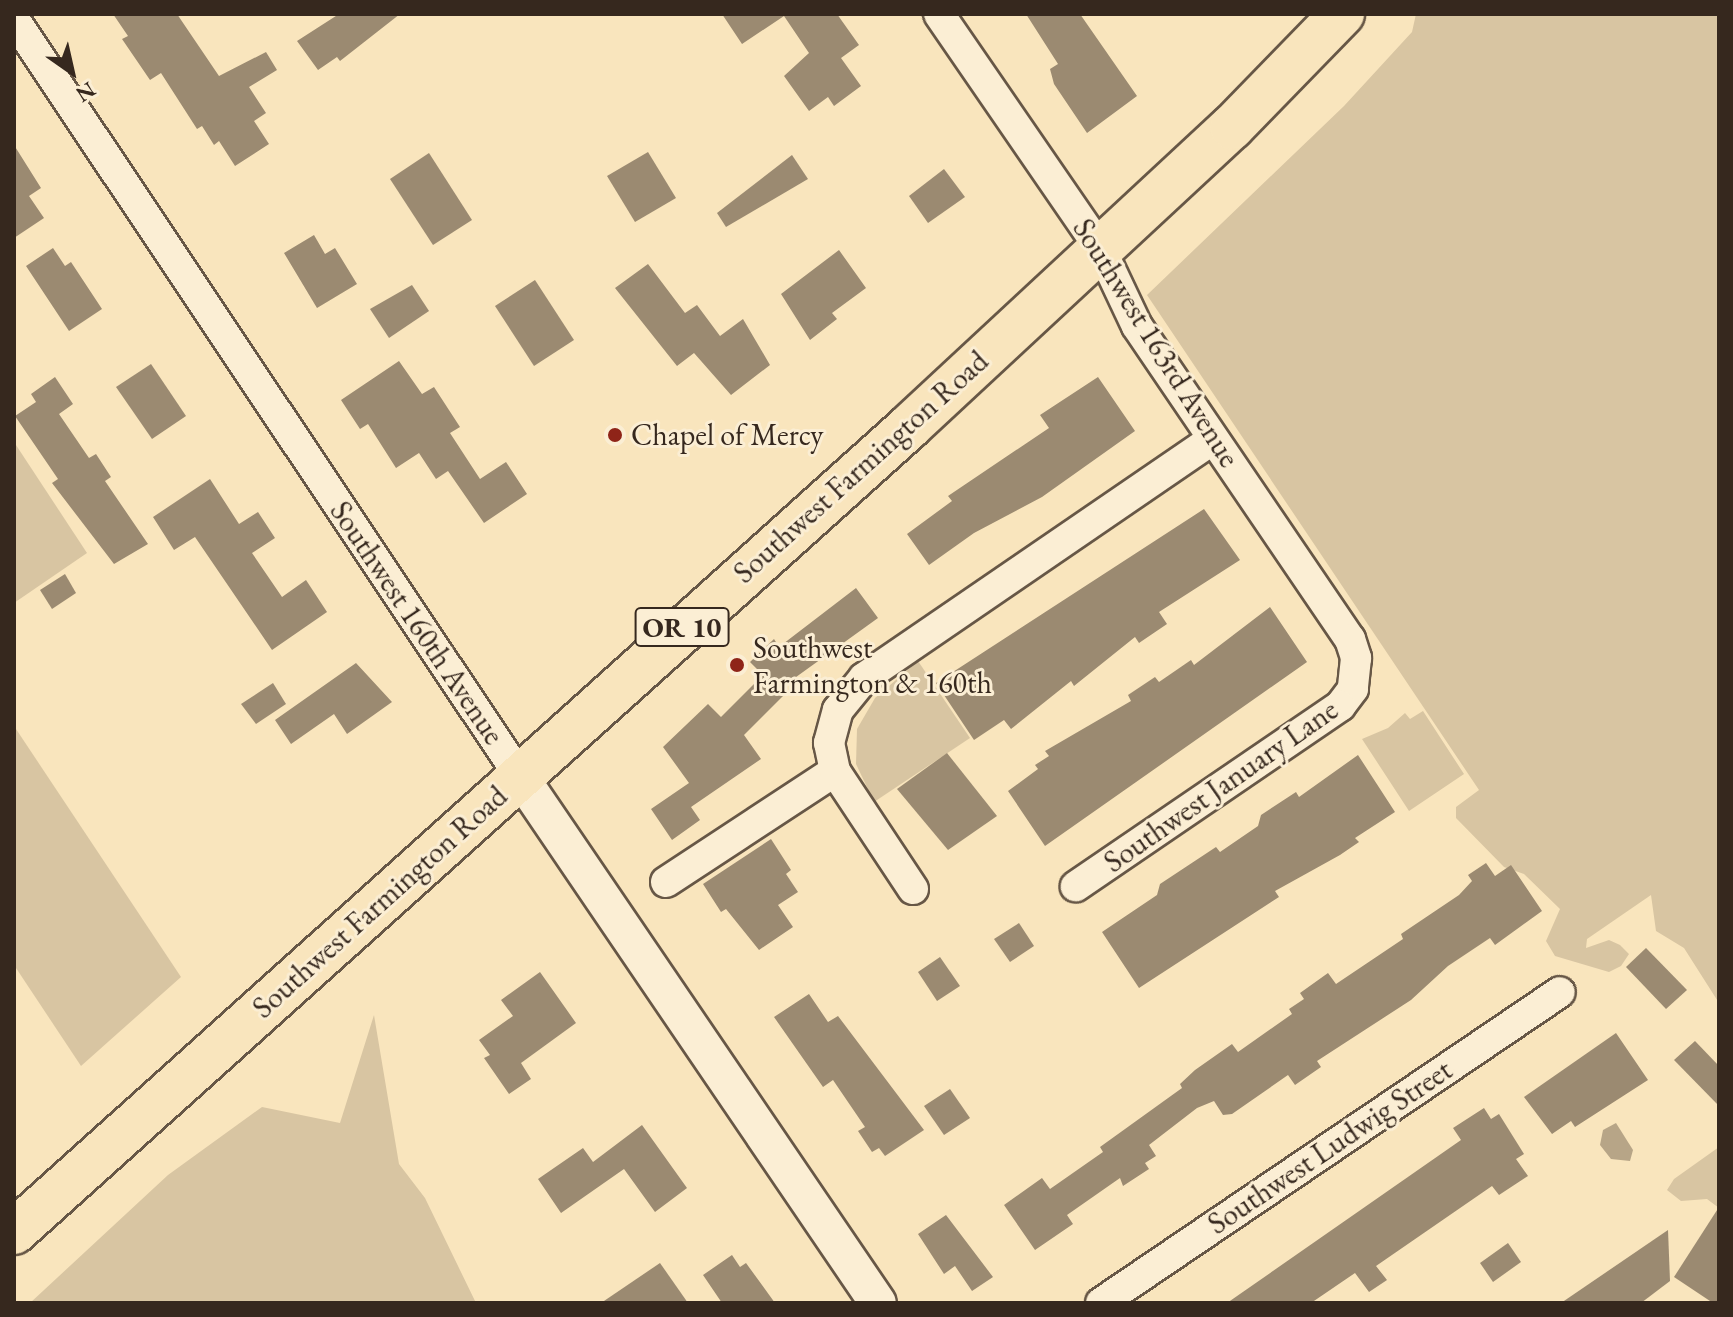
<!DOCTYPE html>
<html>
<head>
<meta charset="utf-8">
<style>
  body { margin:0 }
  #map { position:relative; width:1733px; height:1317px; overflow:hidden; background:#f9e5bd; font-family:"EB Garamond",serif }
  div>[style] { position:absolute }
  [style*='--x'] { left:calc(var(--x)*1px); top:calc(var(--y)*1px); width:calc(var(--w)*1px); rotate:calc(var(--a)*1deg) }
  .green>* { inset:0; background:#d8c5a2 }
  .water>* { inset:0; background:#b7a587 }
  .building>* { inset:0; background:#9b8a71 }
  .roads { filter:drop-shadow(2px 0 #675746) drop-shadow(-2px 0 #675746) drop-shadow(0 2px #675746) drop-shadow(0 -2px #675746) }
  .minor>* { height:30px; margin:-15px; padding:0 15px; transform-origin:15px; border-radius:15px; background:#fbeed4 }
  .tertiary>* { height:36px; margin:-18px; padding:0 18px; transform-origin:18px; border-radius:18px; background:#fbeed4 }
  .primary>* { height:44px; margin:-22px; padding:0 22px; transform-origin:22px; border-radius:22px; background:#f9e5bd }
  .dots>* { width:22px; height:22px; translate:-50% -50%; box-sizing:border-box; border:4px solid #fbeed4; border-radius:50% }
  span { translate:-50% -50%; white-space:nowrap; text-align:center; line-height:1.15; -webkit-text-stroke:6px #fbeed4; paint-order:stroke }
  .shield-label span { padding:2px 6px; background:#fbeed4; border:2px solid; border-radius:6px; -webkit-text-stroke-width:0 }
  .shield-label { font-size:28px; color:#36281e; font-weight:700 }
  .street-label { font-size:30px; color:#36281e }
  .poi-label { font-size:30px; color:#36281e }
  .left { translate:0 -50%; text-align:left }
  .frame { position:absolute; inset:0; border:16px solid #36281e; pointer-events:none }
  .north { position:absolute; left:32px; top:32px; width:80px; height:80px; -webkit-text-stroke:6px #fbeed4; paint-order:stroke; rotate:146deg; font-size:22px; font-weight:700; line-height:32px; text-align:center; color:#36281e }
  .north::after { content:''; display:block; margin:auto; width:28px; height:36px; background:#36281e; clip-path:polygon(50% 0,100% 100%,50% 72%,0 100%) }
</style>
</head>
<body>
<div id="map">
  <div class="green">
    <i style="clip-path:polygon(1416px 14px,1719px 14px,1719px 1003px,1684px 948px,1656px 931px,1651px 895px,1587px 939px,1586px 948px,1609px 940px,1620px 945px,1629px 954px,1621px 966px,1609px 972px,1555px 956px,1546px 941px,1560px 909px,1524px 874px,1504px 867px,1456px 818px,1456px 807px,1479px 790px,1147px 295px,1344px 106px,1412px 32px)"></i>
    <i style="clip-path:polygon(14px 442px,87px 553px,14px 603px)"></i>
    <i style="clip-path:polygon(918px 661px,970px 738px,874px 802px,856px 764px,857px 729px,875px 698px)"></i>
    <i style="clip-path:polygon(1423px 711px,1464px 774px,1409px 811px,1362px 739px,1388px 728px,1405px 713px,1410px 719px)"></i>
    <i style="clip-path:polygon(14px 726px,181px 977px,81px 1066px,14px 965px)"></i>
    <i style="clip-path:polygon(374px 1015px,399px 1164px,425px 1198px,476px 1303px,30px 1303px,168px 1175px,262px 1107px,340px 1123px)"></i>
    <i style="clip-path:polygon(1719px 1147px,1719px 1208px,1707px 1199px,1681px 1201px,1667px 1190px,1674px 1179px)"></i>
  </div>
  <div class="water">
    <i style="clip-path:polygon(1616px 1123px,1633px 1150px,1630px 1161px,1611px 1159px,1600px 1145px,1603px 1130px)"></i>
  </div>
  <div class="building">
    <i style="clip-path:polygon(113px 14px,177px 14px,219px 76px,266px 52px,277px 70px,249px 87px,266px 113px,254px 121px,269px 144px,235px 166px,219px 141px,214px 145px,202px 126px,197px 129px,161px 73px,150px 80px,122px 39px,128px 36px)"></i>
    <i style="clip-path:polygon(339px 14px,400px 14px,340px 61px,337px 57px,318px 70px,297px 41px)"></i>
    <i style="clip-path:polygon(722px 14px,837px 14px,859px 45px,841px 58px,861px 86px,834px 106px,828px 97px,809px 111px,784px 76px,809px 53px,784px 16px,742px 44px)"></i>
    <i style="clip-path:polygon(1026px 14px,1080px 14px,1137px 96px,1087px 133px,1054px 84px,1050px 69px,1058px 64px)"></i>
    <i style="clip-path:polygon(14px 145px,41px 188px,29px 196px,44px 218px,14px 238px)"></i>
    <i style="clip-path:polygon(648px 152px,676px 198px,635px 222px,607px 176px)"></i>
    <i style="clip-path:polygon(429px 153px,472px 220px,433px 245px,390px 179px)"></i>
    <i style="clip-path:polygon(792px 155px,808px 179px,726px 227px,717px 213px)"></i>
    <i style="clip-path:polygon(944px 169px,965px 197px,928px 223px,909px 196px)"></i>
    <i style="clip-path:polygon(314px 235px,325px 254px,335px 248px,357px 284px,317px 308px,284px 253px)"></i>
    <i style="clip-path:polygon(53px 248px,65px 266px,71px 262px,102px 309px,69px 331px,26px 266px)"></i>
    <i style="clip-path:polygon(839px 250px,866px 288px,832px 313px,837px 319px,810px 340px,781px 294px)"></i>
    <i style="clip-path:polygon(648px 264px,685px 313px,697px 305px,720px 336px,743px 319px,770px 365px,731px 395px,694px 353px,677px 366px,615px 288px)"></i>
    <i style="clip-path:polygon(535px 280px,574px 340px,534px 366px,495px 306px)"></i>
    <i style="clip-path:polygon(412px 285px,429px 311px,389px 338px,370px 309px)"></i>
    <i style="clip-path:polygon(399px 361px,422px 394px,434px 387px,460px 427px,450px 433px,480px 479px,506px 462px,527px 494px,484px 523px,448px 471px,436px 479px,419px 453px,396px 468px,368px 424px,360px 429px,341px 400px)"></i>
    <i style="clip-path:polygon(151px 364px,186px 416px,152px 439px,116px 387px)"></i>
    <i style="clip-path:polygon(55px 377px,73px 404px,59px 414px,89px 458px,96px 454px,111px 477px,105px 481px,148px 544px,114px 564px,52px 483px,58px 479px,15px 416px,36px 402px,31px 394px)"></i>
    <i style="clip-path:polygon(1098px 377px,1135px 431px,1042px 497px,974px 533px,929px 565px,907px 534px,952px 501px,948px 496px,1049px 428px,1040px 415px)"></i>
    <i style="clip-path:polygon(210px 479px,239px 524px,258px 512px,275px 538px,252px 553px,282px 597px,306px 580px,327px 612px,272px 650px,195px 537px,174px 550px,153px 517px)"></i>
    <i style="clip-path:polygon(1204px 509px,1240px 560px,1159px 612px,1167px 624px,1139px 643px,1135px 637px,1074px 686px,1071px 681px,1011px 729px,1004px 720px,974px 740px,936px 683px)"></i>
    <i style="clip-path:polygon(65px 574px,76px 593px,52px 609px,40px 590px)"></i>
    <i style="clip-path:polygon(856px 588px,878px 618px,778px 690px,783px 696px,744px 735px,761px 759px,691px 807px,700px 820px,672px 840px,651px 809px,689px 783px,663px 747px,708px 704px,721px 717px,763px 675px,750px 662px,774px 639px,779px 647px)"></i>
    <i style="clip-path:polygon(1270px 607px,1307px 662px,1045px 846px,1008px 791px,1038px 769px,1035px 765px,1049px 756px,1045px 751px,1131px 701px,1128px 695px,1155px 677px,1159px 682px,1191px 660px,1194px 665px)"></i>
    <i style="clip-path:polygon(356px 663px,392px 702px,347px 734px,334px 714px,291px 744px,275px 720px)"></i>
    <i style="clip-path:polygon(273px 683px,286px 704px,256px 724px,241px 704px)"></i>
    <i style="clip-path:polygon(947px 753px,997px 816px,948px 850px,897px 789px)"></i>
    <i style="clip-path:polygon(1358px 755px,1395px 812px,1355px 838px,1359px 842px,1340px 855px,1275px 891px,1279px 897px,1139px 988px,1102px 932px,1157px 895px,1160px 884px,1216px 847px,1220px 852px,1258px 826px,1261px 815px,1296px 792px,1299px 797px)"></i>
    <i style="clip-path:polygon(771px 839px,791px 870px,786px 874px,798px 892px,778px 905px,793px 927px,759px 950px,726px 909px,721px 912px,703px 884px)"></i>
    <i style="clip-path:polygon(1486px 863px,1495px 876px,1511px 865px,1542px 911px,1495px 945px,1490px 938px,1448px 966px,1411px 1000px,1317px 1061px,1321px 1067px,1295px 1085px,1288px 1075px,1232px 1114px,1223px 1115px,1214px 1101px,1197px 1108px,1149px 1145px,1156px 1156px,1145px 1163px,1149px 1169px,1123px 1186px,1120px 1178px,1067px 1215px,1073px 1224px,1035px 1250px,1004px 1205px,1042px 1178px,1050px 1189px,1103px 1152px,1100px 1147px,1182px 1088px,1180px 1084px,1195px 1070px,1232px 1044px,1238px 1052px,1292px 1014px,1289px 1009px,1304px 999px,1300px 993px,1328px 973px,1336px 984px,1403px 939px,1401px 934px,1459px 895px,1472px 881px,1468px 875px)"></i>
    <i style="clip-path:polygon(1019px 923px,1034px 946px,1010px 962px,994px 939px)"></i>
    <i style="clip-path:polygon(1646px 948px,1687px 990px,1666px 1009px,1626px 967px)"></i>
    <i style="clip-path:polygon(940px 957px,960px 986px,937px 1001px,918px 972px)"></i>
    <i style="clip-path:polygon(540px 972px,576px 1023px,521px 1063px,531px 1079px,509px 1094px,484px 1058px,490px 1055px,479px 1040px,513px 1016px,501px 1000px)"></i>
    <i style="clip-path:polygon(809px 994px,828px 1022px,838px 1016px,924px 1130px,885px 1156px,879px 1148px,872px 1152px,858px 1131px,865px 1127px,833px 1080px,823px 1087px,774px 1017px)"></i>
    <i style="clip-path:polygon(1616px 1033px,1648px 1080px,1575px 1127px,1571px 1121px,1552px 1134px,1524px 1097px)"></i>
    <i style="clip-path:polygon(1695px 1041px,1719px 1066px,1719px 1106px,1674px 1060px)"></i>
    <i style="clip-path:polygon(950px 1089px,970px 1118px,944px 1135px,924px 1106px)"></i>
    <i style="clip-path:polygon(1484px 1108px,1491px 1119px,1499px 1114px,1524px 1154px,1516px 1159px,1528px 1176px,1499px 1195px,1492px 1186px,1376px 1266px,1387px 1280px,1369px 1292px,1355px 1273px,1311px 1303px,1227px 1303px,1461px 1140px,1453px 1128px)"></i>
    <i style="clip-path:polygon(642px 1125px,687px 1188px,655px 1212px,624px 1169px,561px 1213px,538px 1179px,583px 1148px,593px 1162px)"></i>
    <i style="clip-path:polygon(1719px 1207px,1719px 1303px,1713px 1303px,1674px 1277px)"></i>
    <i style="clip-path:polygon(946px 1215px,993px 1277px,972px 1291px,955px 1266px,944px 1274px,918px 1234px)"></i>
    <i style="clip-path:polygon(1668px 1230px,1670px 1281px,1641px 1303px,1561px 1303px)"></i>
    <i style="clip-path:polygon(1508px 1243px,1521px 1262px,1493px 1282px,1480px 1263px)"></i>
    <i style="clip-path:polygon(732px 1255px,740px 1267px,746px 1263px,775px 1303px,722px 1303px,703px 1275px)"></i>
    <i style="clip-path:polygon(660px 1263px,688px 1303px,601px 1303px)"></i>
  </div>
  <div class="roads">
    <div class="minor">
      <i style="--x:939;--y:14;--w:286;--a:55.5"></i>
      <i style="--x:1101;--y:250;--w:84;--a:64.7"></i>
      <i style="--x:1137;--y:326;--w:379;--a:55.8"></i>
      <i style="--x:1350;--y:639;--w:20;--a:72"></i>
      <i style="--x:1356;--y:658;--w:31;--a:96"></i>
      <i style="--x:1353;--y:689;--w:21;--a:127"></i>
      <i style="--x:1340;--y:706;--w:320;--a:145.7"></i>
      <i style="--x:14;--y:19;--w:909;--a:56.26"></i>
      <i style="--x:666;--y:882;--w:202;--a:-33.3"></i>
      <i style="--x:913;--y:889;--w:141;--a:-123.5"></i>
      <i style="--x:835;--y:771;--w:29;--a:-102"></i>
      <i style="--x:829;--y:743;--w:34;--a:-75"></i>
      <i style="--x:838;--y:710;--w:41;--a:-50.9"></i>
      <i style="--x:864;--y:678;--w:422;--a:-34.4"></i>
      <i style="--x:1101;--y:1303;--w:554;--a:-34.12"></i>
    </div>
    <div class="tertiary">
      <i style="--x:519;--y:775;--w:638;--a:55.79"></i>
    </div>
    <div class="primary">
      <i style="--x:14;--y:1232;--w:1205;--a:-41.97"></i>
      <i style="--x:910;--y:426;--w:439;--a:-42.9"></i>
      <i style="--x:1232;--y:127;--w:158;--a:-45.8"></i>
    </div>
  </div>
  <div class="dots">
    <i style="left:615px;top:435px;background:#8f2418"></i>
    <i style="left:737px;top:665px;background:#8f2418"></i>
  </div>
  <div class="shield-label">
    <span style="left:682px;top:627px">OR 10</span>
  </div>
  <div class="street-label">
    <span style="left:1156px;top:343px;rotate:58deg">Southwest 163rd Avenue</span>
    <span style="left:861px;top:467px;rotate:-42deg">Southwest Farmington Road</span>
    <span style="left:417px;top:623px;rotate:56deg">Southwest 160th Avenue</span>
    <span style="left:1221px;top:786px;rotate:-35deg">Southwest January Lane</span>
    <span style="left:380px;top:902px;rotate:-42deg">Southwest Farmington Road</span>
    <span style="left:1330px;top:1147px;rotate:-34deg">Southwest Ludwig Street</span>
  </div>
  <div class="poi-label">
    <span class="left" style="left:631px;top:435px">Chapel of Mercy</span>
    <span class="left" style="left:753px;top:665px">Southwest<br>Farmington &amp; 160th</span>
  </div>
  <div class="frame"></div>
  <div class="north">N</div>
</div>
</body>
</html>
